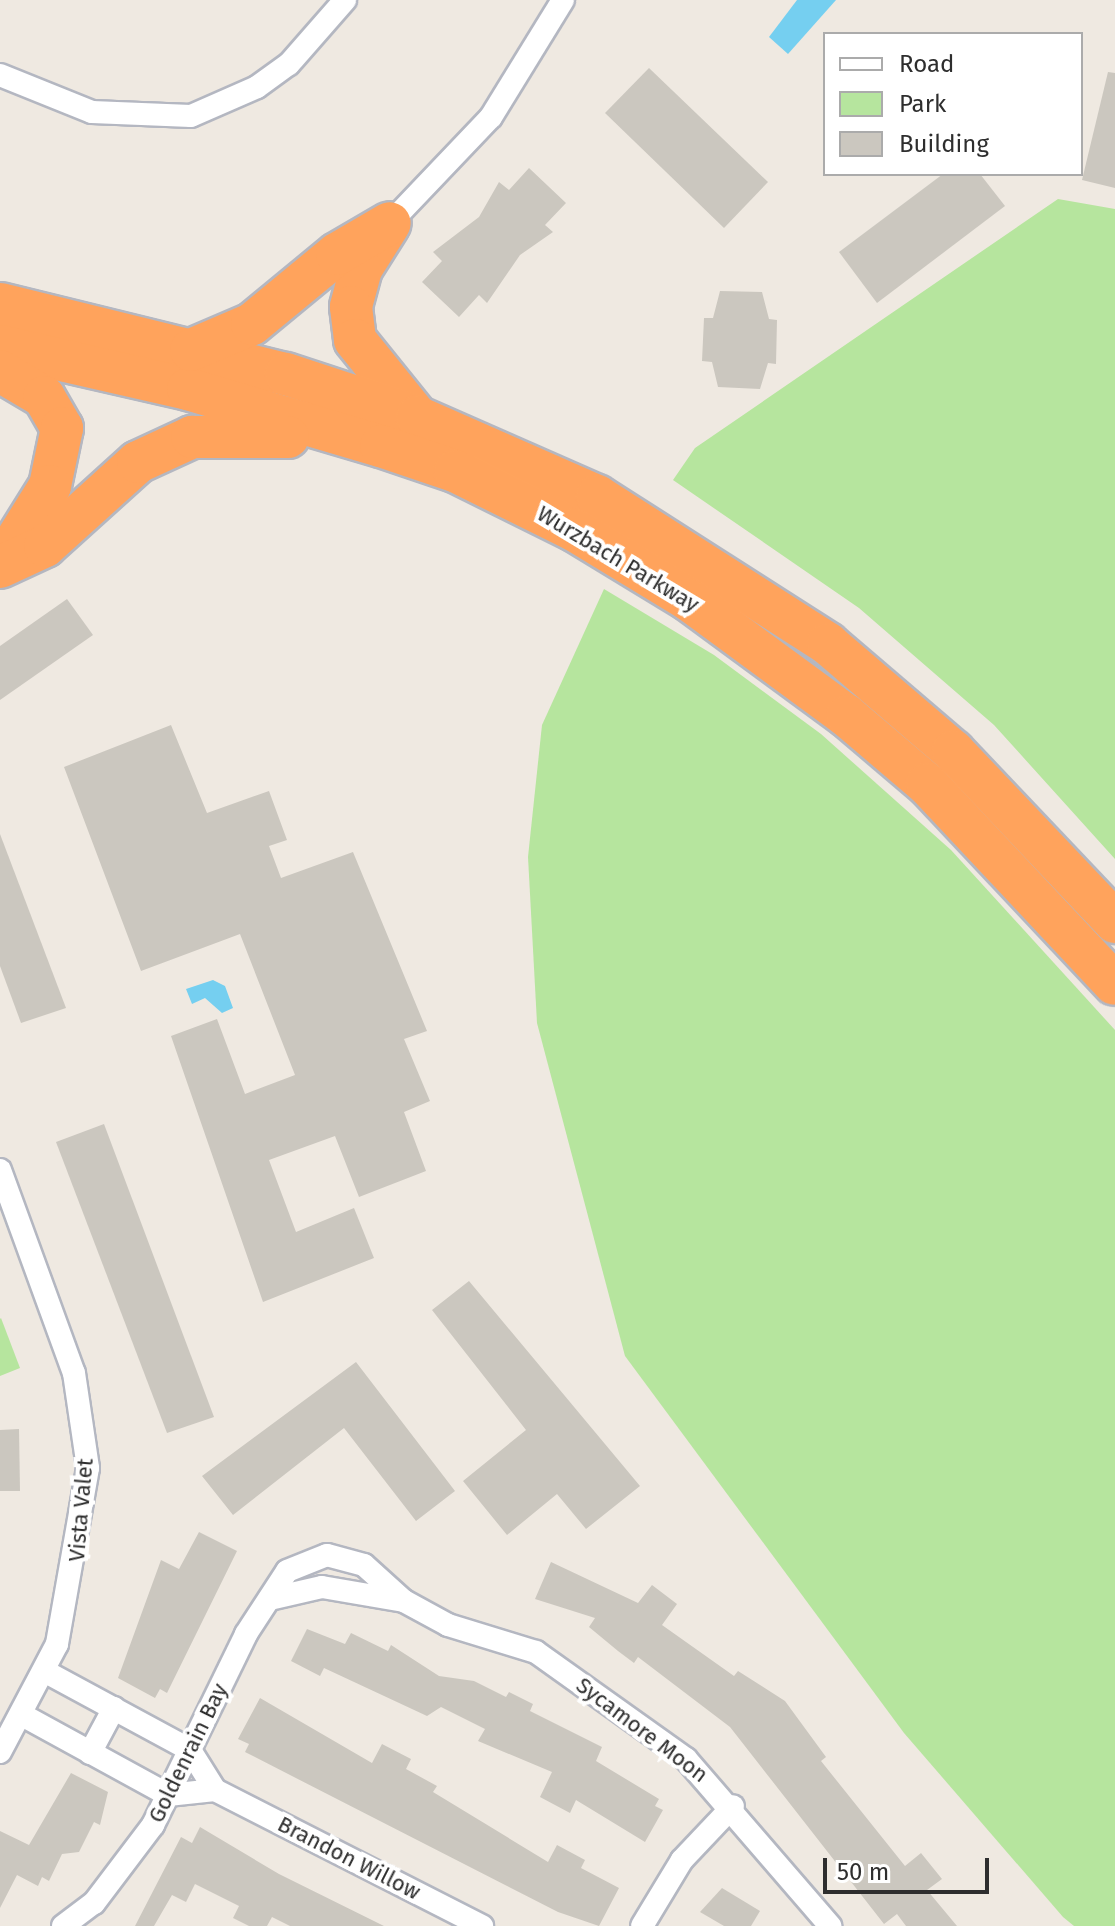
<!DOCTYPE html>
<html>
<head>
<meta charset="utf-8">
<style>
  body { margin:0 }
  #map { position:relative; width:1115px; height:1926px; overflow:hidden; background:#efe9e1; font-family:"Fira Sans",sans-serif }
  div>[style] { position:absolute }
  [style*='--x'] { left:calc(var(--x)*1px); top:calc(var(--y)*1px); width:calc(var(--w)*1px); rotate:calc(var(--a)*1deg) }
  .green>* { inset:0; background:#b6e59e }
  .water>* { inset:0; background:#75cff0 }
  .building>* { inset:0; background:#cbc7bf }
  .roads { filter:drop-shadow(2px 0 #b4b7c1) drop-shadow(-2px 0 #b4b7c1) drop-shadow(0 2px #b4b7c1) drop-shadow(0 -2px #b4b7c1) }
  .street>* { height:22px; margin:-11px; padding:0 11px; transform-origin:11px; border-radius:11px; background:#fff }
  .highway>* { height:42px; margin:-21px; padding:0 21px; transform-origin:21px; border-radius:21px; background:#ffa35c }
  span { translate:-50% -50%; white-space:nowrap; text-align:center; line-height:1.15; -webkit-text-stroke:8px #fff; paint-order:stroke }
  .street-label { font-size:22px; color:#2e2e2e }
  .legend { position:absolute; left:823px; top:32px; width:260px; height:144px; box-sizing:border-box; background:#fff; border:2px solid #ababab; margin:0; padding:10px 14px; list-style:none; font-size:24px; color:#2e2e2e }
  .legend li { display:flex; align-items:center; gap:16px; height:40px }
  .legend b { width:40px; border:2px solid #ababab }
  .scale { position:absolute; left:823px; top:1858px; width:166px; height:36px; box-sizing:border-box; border:4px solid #2e2e2e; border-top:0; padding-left:10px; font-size:24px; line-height:28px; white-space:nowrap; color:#2e2e2e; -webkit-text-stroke:6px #fff; paint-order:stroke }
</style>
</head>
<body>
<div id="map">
  <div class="green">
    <i style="clip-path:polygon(1058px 199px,1115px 209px,1115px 859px,994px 725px,859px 608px,673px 480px,695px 448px)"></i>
    <i style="clip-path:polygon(604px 589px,714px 655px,821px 734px,951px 850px,1115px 1030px,1115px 1926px,1074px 1926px,1063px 1917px,904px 1733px,625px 1356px,537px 1023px,528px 857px,542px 725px)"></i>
    <i style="clip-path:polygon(1px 1318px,20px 1368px,0 1376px,0 1319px)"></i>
  </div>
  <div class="water">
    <i style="clip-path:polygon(797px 0,836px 0,788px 54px,769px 37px)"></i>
    <i style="clip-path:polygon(213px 980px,225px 986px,233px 1008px,222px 1013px,205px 998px,192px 1004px,186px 989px)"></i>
  </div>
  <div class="building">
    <i style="clip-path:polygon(649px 68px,768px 182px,724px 228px,605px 113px)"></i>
    <i style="clip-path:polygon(1108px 72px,1115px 73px,1115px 188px,1082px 180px)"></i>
    <i style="clip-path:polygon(529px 168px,566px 203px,545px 225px,553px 232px,520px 255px,487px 303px,479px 295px,459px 317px,422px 282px,442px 261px,433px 252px,479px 217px,499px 182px,509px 190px)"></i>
    <i style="clip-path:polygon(943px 174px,980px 174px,1005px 206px,877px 303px,839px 252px)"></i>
    <i style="clip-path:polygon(720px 291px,762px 292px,769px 319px,777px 320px,776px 364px,768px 363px,760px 389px,718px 387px,712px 362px,702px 361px,704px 318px,713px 318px)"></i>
    <i style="clip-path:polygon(67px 599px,93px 635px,0 700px,0 646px)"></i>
    <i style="clip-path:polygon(171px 725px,207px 813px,269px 791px,287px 840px,269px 846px,281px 878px,353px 852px,427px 1031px,404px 1039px,430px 1101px,404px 1112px,426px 1171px,359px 1197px,335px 1136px,269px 1160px,296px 1232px,354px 1208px,374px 1258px,263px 1302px,171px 1036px,217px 1019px,245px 1094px,295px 1075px,240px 934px,141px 971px,64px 767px)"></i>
    <i style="clip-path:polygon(0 834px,66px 1008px,21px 1023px,0 966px)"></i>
    <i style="clip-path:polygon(104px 1124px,214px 1417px,167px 1433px,56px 1142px)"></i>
    <i style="clip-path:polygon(469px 1281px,640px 1486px,586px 1529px,557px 1494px,507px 1535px,463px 1481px,526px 1430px,432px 1310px)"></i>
    <i style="clip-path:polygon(356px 1362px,455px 1491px,416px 1521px,344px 1428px,233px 1515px,202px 1476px)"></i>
    <i style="clip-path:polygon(19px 1429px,20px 1491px,0 1491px,0 1430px)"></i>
    <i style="clip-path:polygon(199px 1532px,237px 1551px,167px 1693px,160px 1689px,155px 1698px,118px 1678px,161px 1560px,179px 1569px)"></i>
    <i style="clip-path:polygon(551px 1562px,638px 1603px,652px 1585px,677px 1604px,662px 1625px,734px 1676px,738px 1671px,785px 1701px,826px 1757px,821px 1761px,905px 1866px,921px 1853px,942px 1879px,927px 1890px,957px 1926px,906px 1926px,897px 1914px,884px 1924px,730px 1727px,638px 1657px,634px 1663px,618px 1651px,589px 1627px,595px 1618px,535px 1599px)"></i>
    <i style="clip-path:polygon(307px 1629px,345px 1644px,351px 1633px,388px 1651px,391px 1645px,439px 1676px,474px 1681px,506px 1697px,509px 1692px,533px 1704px,530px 1711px,602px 1747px,596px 1761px,659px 1799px,655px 1806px,663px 1810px,645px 1842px,576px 1800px,570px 1813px,540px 1797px,552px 1772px,478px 1741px,485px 1729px,441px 1707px,427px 1716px,324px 1668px,320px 1676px,291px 1661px)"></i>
    <i style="clip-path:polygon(260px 1698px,372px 1763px,382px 1744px,411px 1759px,406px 1769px,437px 1786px,433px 1792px,548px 1862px,557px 1845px,585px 1860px,581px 1868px,619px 1888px,599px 1926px,558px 1912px,245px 1752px,249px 1744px,238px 1739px)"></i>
    <i style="clip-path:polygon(71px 1773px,108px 1792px,100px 1825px,94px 1822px,79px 1852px,62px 1854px,49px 1881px,42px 1877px,38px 1886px,17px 1875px,0 1908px,0 1831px,29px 1845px)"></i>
    <i style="clip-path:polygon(200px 1827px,279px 1874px,384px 1926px,290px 1926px,272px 1917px,267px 1926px,249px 1926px,233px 1918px,239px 1906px,195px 1884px,186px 1902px,172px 1895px,154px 1926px,135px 1926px,181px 1837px,192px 1843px)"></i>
    <i style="clip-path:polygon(722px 1888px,760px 1911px,751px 1926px,724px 1926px,700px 1912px)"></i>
  </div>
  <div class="roads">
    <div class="street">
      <i style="--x:0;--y:75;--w:99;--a:21.9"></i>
      <i style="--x:92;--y:112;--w:99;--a:2.3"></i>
      <i style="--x:191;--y:116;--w:72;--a:-23.7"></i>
      <i style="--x:257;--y:87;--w:39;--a:-36"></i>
      <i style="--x:289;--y:64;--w:85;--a:-48.8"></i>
      <i style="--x:390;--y:223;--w:146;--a:-46.4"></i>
      <i style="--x:491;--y:117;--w:137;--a:-58.4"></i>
      <i style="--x:0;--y:1170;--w:216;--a:70"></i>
      <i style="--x:74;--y:1373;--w:96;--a:81.6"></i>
      <i style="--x:88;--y:1468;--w:179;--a:100"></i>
      <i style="--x:57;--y:1644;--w:122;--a:117.8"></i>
      <i style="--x:274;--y:1598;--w:49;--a:-12.9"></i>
      <i style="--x:322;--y:1587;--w:83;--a:9.7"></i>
      <i style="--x:46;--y:1672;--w:164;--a:28.4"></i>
      <i style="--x:190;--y:1750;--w:47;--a:58"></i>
      <i style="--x:215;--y:1790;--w:300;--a:27"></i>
      <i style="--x:24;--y:1716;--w:164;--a:28.7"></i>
      <i style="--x:168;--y:1795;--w:47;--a:-6.1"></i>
      <i style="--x:90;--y:1753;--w:51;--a:-61.9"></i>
      <i style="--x:63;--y:1926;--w:39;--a:-37"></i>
      <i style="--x:94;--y:1903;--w:98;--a:-52.9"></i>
      <i style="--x:153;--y:1825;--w:212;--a:-64"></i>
      <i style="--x:246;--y:1634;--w:75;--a:-56.9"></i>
      <i style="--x:287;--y:1571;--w:43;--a:-21.8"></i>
      <i style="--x:327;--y:1555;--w:38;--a:15"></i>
      <i style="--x:364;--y:1565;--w:54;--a:42"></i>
      <i style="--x:404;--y:1601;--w:50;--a:28.6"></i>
      <i style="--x:448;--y:1625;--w:92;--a:17.1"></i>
      <i style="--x:536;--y:1652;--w:184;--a:35.5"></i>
      <i style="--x:686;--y:1759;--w:221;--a:49.2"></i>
      <i style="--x:642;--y:1926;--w:77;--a:-58.8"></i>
      <i style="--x:682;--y:1860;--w:74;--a:-46.6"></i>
    </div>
    <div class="highway">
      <i style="--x:388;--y:226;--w:51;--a:122.1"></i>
      <i style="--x:361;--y:269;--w:39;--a:105"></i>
      <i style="--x:351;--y:307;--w:33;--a:83"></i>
      <i style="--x:355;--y:340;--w:94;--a:51.1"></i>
      <i style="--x:0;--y:304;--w:294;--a:13.8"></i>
      <i style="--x:286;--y:374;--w:138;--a:18.2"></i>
      <i style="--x:417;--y:417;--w:197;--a:23.7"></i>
      <i style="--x:597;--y:496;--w:274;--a:32.6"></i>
      <i style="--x:828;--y:644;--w:165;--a:40.6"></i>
      <i style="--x:953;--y:751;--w:236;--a:46.5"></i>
      <i style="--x:0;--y:346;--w:193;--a:12.9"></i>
      <i style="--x:188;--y:389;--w:201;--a:16.5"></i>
      <i style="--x:381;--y:446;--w:78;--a:18.7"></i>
      <i style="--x:455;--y:471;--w:133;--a:26.4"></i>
      <i style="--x:574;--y:530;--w:135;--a:31.3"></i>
      <i style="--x:689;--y:600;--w:196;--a:36.3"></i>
      <i style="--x:847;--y:716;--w:105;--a:40.4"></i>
      <i style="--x:927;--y:784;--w:274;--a:46.8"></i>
      <i style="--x:191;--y:350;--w:66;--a:-23.1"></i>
      <i style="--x:252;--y:324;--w:110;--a:-39.5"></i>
      <i style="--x:337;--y:254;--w:61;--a:-30.3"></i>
      <i style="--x:0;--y:371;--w:51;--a:30.6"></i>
      <i style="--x:44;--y:397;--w:36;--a:60"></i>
      <i style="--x:62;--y:428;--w:59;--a:101.7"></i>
      <i style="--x:50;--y:486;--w:94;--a:122"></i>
      <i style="--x:0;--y:567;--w:50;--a:-25"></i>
      <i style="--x:45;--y:546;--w:125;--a:-42.1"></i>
      <i style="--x:138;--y:462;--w:60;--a:-24.8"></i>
      <i style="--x:192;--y:437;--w:96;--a:0"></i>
    </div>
  </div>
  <div class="street-label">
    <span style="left:618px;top:559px;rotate:31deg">Wurzbach Parkway</span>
    <span style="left:81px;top:1510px;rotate:-85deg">Vista Valet</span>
    <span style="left:642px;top:1730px;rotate:37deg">Sycamore Moon</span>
    <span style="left:188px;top:1753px;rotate:-64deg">Goldenrain Bay</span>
    <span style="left:349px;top:1858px;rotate:27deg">Brandon Willow</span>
  </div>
  <ul class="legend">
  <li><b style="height:10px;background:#fff"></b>Road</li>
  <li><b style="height:22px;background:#b6e59e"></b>Park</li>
  <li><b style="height:22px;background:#cbc7bf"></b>Building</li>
  </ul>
  <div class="scale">50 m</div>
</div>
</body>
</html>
